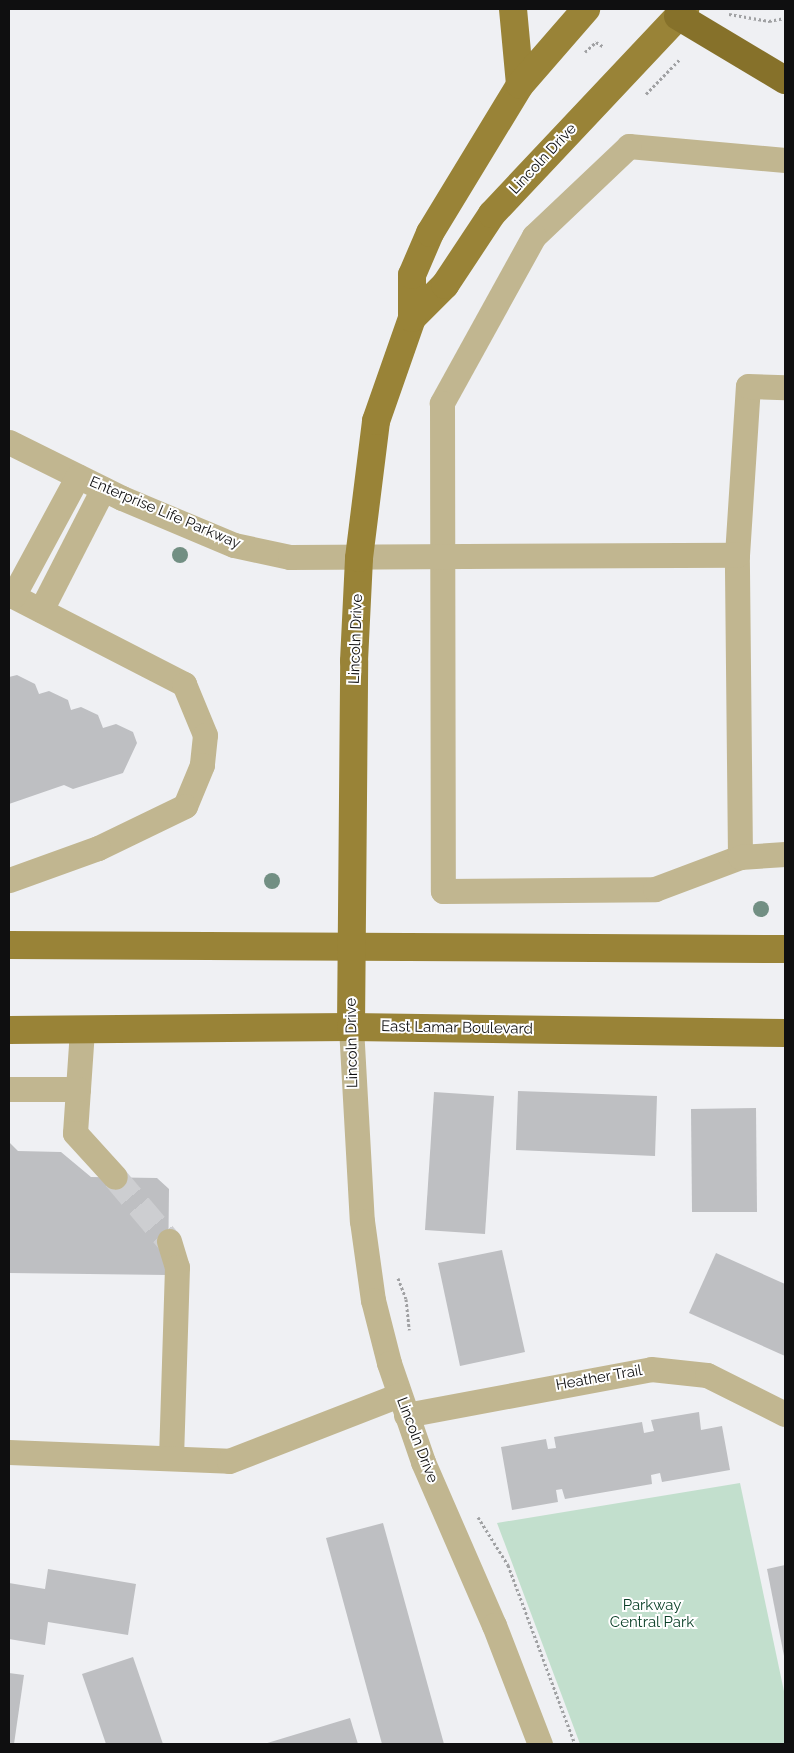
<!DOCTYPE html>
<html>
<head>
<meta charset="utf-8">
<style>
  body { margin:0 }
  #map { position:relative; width:794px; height:1753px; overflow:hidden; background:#eff0f3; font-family:Raleway,sans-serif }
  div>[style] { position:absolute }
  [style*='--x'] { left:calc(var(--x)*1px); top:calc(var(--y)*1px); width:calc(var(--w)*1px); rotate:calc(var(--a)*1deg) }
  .green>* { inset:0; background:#c2dfcd }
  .building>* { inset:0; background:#bebfc2 }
  .minor-tunnel>* { height:25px; margin-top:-12.5px; transform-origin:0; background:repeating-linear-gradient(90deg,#cdced1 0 25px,transparent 0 37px) }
  .path>* { height:3px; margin-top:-1.5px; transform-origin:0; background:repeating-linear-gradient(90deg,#a0a1a3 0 2.5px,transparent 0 5px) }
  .minor>* { height:25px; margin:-12.5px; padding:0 12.5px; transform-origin:12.5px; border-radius:12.5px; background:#c1b690 }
  .major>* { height:28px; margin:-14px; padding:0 14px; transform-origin:14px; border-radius:14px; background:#998337 }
  .highway>* { height:28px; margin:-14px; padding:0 14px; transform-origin:14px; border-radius:14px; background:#86712a }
  .trees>* { width:16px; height:16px; margin:-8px; border-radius:50%; background:#728f83 }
  span { translate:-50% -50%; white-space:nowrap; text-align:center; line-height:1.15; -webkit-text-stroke:4px #fff; paint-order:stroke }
  .street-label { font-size:15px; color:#0f0f10 }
  .park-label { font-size:15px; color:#0b4028 }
  .frame { position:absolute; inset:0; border:10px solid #0f0f10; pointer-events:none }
</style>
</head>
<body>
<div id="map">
  <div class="green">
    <i style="clip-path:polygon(740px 1483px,785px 1696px,785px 1744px,580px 1744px,497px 1523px)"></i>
  </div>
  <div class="building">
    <i style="clip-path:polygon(17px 675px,35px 684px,39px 694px,49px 691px,68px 700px,71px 710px,81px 707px,98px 715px,103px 728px,116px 724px,133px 732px,137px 743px,123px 773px,73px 789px,64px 785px,9px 804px,9px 677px)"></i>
    <i style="clip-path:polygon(518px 1091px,657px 1096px,655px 1156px,516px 1150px)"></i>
    <i style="clip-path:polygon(434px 1092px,494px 1096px,485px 1234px,425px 1230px)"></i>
    <i style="clip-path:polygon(756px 1108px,757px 1212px,692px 1212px,691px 1109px)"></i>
    <i style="clip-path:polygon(9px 1142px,18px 1151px,61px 1152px,91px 1177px,157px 1178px,169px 1189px,168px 1275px,9px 1273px)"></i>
    <i style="clip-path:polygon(502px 1250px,525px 1352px,460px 1366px,438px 1263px)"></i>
    <i style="clip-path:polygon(716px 1253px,785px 1284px,785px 1356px,689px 1313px)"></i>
    <i style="clip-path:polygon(699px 1412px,701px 1430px,722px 1426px,730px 1470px,662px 1482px,660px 1473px,651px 1475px,652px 1484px,565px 1499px,562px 1489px,556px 1490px,558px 1502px,512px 1510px,501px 1447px,546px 1439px,548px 1449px,556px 1448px,554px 1437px,642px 1422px,644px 1433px,654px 1431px,651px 1420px)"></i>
    <i style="clip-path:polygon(383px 1523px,444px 1744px,382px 1744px,326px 1538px)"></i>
    <i style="clip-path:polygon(785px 1565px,785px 1656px,784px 1656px,767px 1569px)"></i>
    <i style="clip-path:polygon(48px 1569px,136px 1584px,128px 1635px,48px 1622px,45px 1645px,9px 1639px,9px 1583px,45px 1589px)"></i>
    <i style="clip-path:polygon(133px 1657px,163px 1744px,106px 1744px,82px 1674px)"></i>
    <i style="clip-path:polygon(9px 1673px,24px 1675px,14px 1744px,9px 1744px)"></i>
    <i style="clip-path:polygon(350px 1718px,358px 1744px,264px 1744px)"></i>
  </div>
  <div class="minor-tunnel">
    <i style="--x:115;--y:1177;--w:84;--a:49.8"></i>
  </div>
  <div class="path">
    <i style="--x:729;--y:14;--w:41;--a:9.9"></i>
    <i style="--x:769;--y:21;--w:16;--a:-11"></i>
    <i style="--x:585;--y:52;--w:15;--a:-42"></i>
    <i style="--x:596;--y:42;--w:9;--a:32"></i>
    <i style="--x:646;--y:94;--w:49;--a:-45.8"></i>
    <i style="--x:398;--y:1278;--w:22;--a:69"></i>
    <i style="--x:406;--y:1299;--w:31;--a:84"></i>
    <i style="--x:478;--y:1517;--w:57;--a:58"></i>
    <i style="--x:508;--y:1565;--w:191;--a:69.5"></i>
  </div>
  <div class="minor">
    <i style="--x:785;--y:160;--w:157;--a:-174.9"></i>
    <i style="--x:629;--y:146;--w:131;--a:136.5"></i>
    <i style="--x:534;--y:236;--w:191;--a:118.9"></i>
    <i style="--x:442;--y:403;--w:488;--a:89.9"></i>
    <i style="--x:443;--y:891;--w:212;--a:-0.5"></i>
    <i style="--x:655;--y:889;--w:91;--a:-20.6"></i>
    <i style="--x:740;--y:857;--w:302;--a:-90.6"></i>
    <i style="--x:737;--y:555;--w:169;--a:-86.3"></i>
    <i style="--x:748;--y:386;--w:37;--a:2"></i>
    <i style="--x:9;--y:442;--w:126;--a:26.4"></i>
    <i style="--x:122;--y:498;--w:121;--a:22.8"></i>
    <i style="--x:234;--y:545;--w:57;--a:12.1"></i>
    <i style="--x:290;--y:557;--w:447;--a:-0.3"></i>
    <i style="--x:9;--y:594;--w:197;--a:27.2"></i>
    <i style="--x:184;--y:684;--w:55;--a:67.6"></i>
    <i style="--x:205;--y:735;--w:30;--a:96"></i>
    <i style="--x:202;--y:765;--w:44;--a:112.5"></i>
    <i style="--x:185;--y:806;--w:97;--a:154.2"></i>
    <i style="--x:98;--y:848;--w:95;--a:160.2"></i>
    <i style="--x:13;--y:596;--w:136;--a:-61.6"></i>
    <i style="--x:41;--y:610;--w:136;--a:-62.9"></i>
    <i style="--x:740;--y:857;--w:45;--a:-3.8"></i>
    <i style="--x:351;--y:1027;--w:194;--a:86.8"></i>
    <i style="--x:362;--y:1221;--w:80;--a:82.1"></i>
    <i style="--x:373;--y:1300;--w:65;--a:75.7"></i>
    <i style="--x:389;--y:1363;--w:105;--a:71"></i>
    <i style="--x:423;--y:1462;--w:178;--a:66.5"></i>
    <i style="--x:494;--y:1625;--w:128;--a:68.9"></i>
    <i style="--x:82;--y:1030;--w:103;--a:93.9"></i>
    <i style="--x:75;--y:1133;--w:59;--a:47.7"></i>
    <i style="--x:9;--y:1089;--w:69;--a:0"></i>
    <i style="--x:169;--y:1241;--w:27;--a:73"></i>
    <i style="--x:177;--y:1267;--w:191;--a:91.8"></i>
    <i style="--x:406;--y:1415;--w:249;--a:-10.6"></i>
    <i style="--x:651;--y:1369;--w:56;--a:6.1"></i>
    <i style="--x:707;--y:1375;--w:87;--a:26.6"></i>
    <i style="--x:9;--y:1452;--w:220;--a:2.3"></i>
    <i style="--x:229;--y:1461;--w:182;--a:-21.2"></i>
  </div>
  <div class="major">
    <i style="--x:513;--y:9;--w:76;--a:84.7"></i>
    <i style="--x:412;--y:318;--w:47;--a:-45"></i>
    <i style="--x:445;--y:285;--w:85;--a:-56.5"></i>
    <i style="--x:492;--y:214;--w:282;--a:-46.7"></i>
    <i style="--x:9;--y:945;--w:776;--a:0.3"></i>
    <i style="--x:351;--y:1027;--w:366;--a:-89.5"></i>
    <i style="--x:354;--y:661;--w:103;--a:-87.2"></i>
    <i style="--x:359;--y:558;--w:138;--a:-82.9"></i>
    <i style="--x:376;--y:421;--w:109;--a:-70.7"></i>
    <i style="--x:412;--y:318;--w:43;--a:-90"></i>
    <i style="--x:412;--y:275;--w:46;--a:-66.8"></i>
    <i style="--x:430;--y:233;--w:173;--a:-58.7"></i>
    <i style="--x:520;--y:85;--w:101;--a:-49"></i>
    <i style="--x:9;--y:1030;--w:342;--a:-0.5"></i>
    <i style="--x:351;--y:1027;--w:434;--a:0.8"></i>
  </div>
  <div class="highway">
    <i style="--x:678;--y:16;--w:125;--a:30.9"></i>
  </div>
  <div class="trees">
    <i style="left:180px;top:555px"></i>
    <i style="left:272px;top:881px"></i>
    <i style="left:761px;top:909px"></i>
  </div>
  <div class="street-label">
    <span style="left:543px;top:159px;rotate:-47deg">Lincoln Drive</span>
    <span style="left:165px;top:513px;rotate:23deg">Enterprise Life Parkway</span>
    <span style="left:356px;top:639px;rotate:-88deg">Lincoln Drive</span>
    <span style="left:457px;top:1028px;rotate:1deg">East Lamar Boulevard</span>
    <span style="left:352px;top:1043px;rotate:-91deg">Lincoln Drive</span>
    <span style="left:599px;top:1378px;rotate:-10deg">Heather Trail</span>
    <span style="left:417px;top:1440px;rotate:69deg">Lincoln Drive</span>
  </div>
  <div class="park-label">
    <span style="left:652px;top:1614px">Parkway<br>Central Park</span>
  </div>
  <div class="frame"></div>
</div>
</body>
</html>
